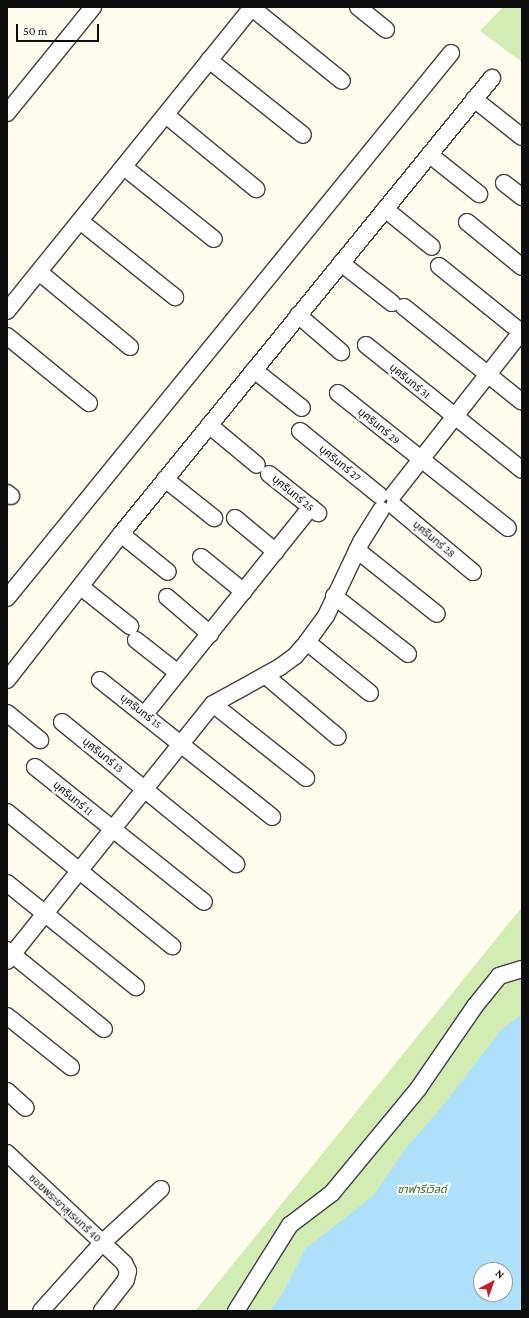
<!DOCTYPE html>
<html>
<head>
<meta charset="utf-8">
<style>
  body { margin:0 }
  #map { position:relative; width:529px; height:1318px; overflow:hidden; background:#fffbed; font-family:"Crimson Pro","Noto Sans Thai",serif }
  div>[style] { position:absolute }
  [style*='--x'] { left:calc(var(--x)*1px); top:calc(var(--y)*1px); width:calc(var(--w)*1px); rotate:calc(var(--a)*1deg) }
  .green>* { inset:0; background:#d3ecb4 }
  .water>* { inset:0; background:#aee0fb }
  .roads { filter:drop-shadow(1px 0 #404040) drop-shadow(-1px 0 #404040) drop-shadow(0 1px #404040) drop-shadow(0 -1px #404040) }
  .minor>* { height:16px; margin:-8px; padding:0 8px; transform-origin:8px; border-radius:8px; background:#fff }
  span { translate:-50% -50%; white-space:nowrap; text-align:center; line-height:1.15; -webkit-text-stroke:4px #fff; paint-order:stroke }
  .street-label { font-size:11px; color:#0d0d0d }
  .park-label { font-size:11px; color:#2c6919; font-style:italic }
  .frame { position:absolute; inset:0; border:8px solid #0d0d0d; pointer-events:none }
  .north { position:absolute; left:473px; top:1262px; width:40px; height:40px; box-sizing:border-box; background:#fff; border:1px solid #9e9e9e; border-radius:50%; rotate:41deg; font-size:11px; font-weight:700; line-height:16px; text-align:center; color:#0d0d0d }
  .north::after { content:''; display:block; margin:auto; width:14px; height:18px; background:#c71b28; clip-path:polygon(50% 0,100% 100%,50% 72%,0 100%) }
  .scale { position:absolute; left:16px; top:24px; width:83px; height:18px; box-sizing:border-box; border:2px solid #0d0d0d; border-top:0; padding-left:5px; font-size:12px; line-height:14px; white-space:nowrap; color:#0d0d0d; -webkit-text-stroke:3px #fff; paint-order:stroke }
</style>
</head>
<body>
<div id="map">
  <div class="green">
    <i style="clip-path:polygon(503px 7px,522px 7px,522px 62px,480px 31px)"></i>
    <i style="clip-path:polygon(evenodd,522px 907px,522px 1311px,195px 1311px,522px 907px,481px 1270px,505px 1270px,505px 1294px,481px 1294px,481px 1270px)"></i>
  </div>
  <div class="water">
    <i style="clip-path:polygon(evenodd,522px 1014px,522px 1311px,270px 1311px,284px 1291px,305px 1249px,373px 1196px,407px 1147px,440px 1109px,502px 1029px,522px 1014px,481px 1270px,505px 1270px,505px 1294px,481px 1294px,481px 1270px)"></i>
  </div>
  <div class="roads">
    <div class="minor">
      <i style="--x:251;--y:7;--w:117;--a:39.1"></i>
      <i style="--x:358;--y:7;--w:36;--a:39"></i>
      <i style="--x:209;--y:60;--w:120;--a:38.6"></i>
      <i style="--x:474;--y:99;--w:61;--a:38.4"></i>
      <i style="--x:7;--y:113;--w:136;--a:-50.9"></i>
      <i style="--x:166;--y:115;--w:117;--a:39.4"></i>
      <i style="--x:430;--y:155;--w:63;--a:38.5"></i>
      <i style="--x:124;--y:167;--w:115;--a:38.7"></i>
      <i style="--x:504;--y:183;--w:23;--a:38"></i>
      <i style="--x:385;--y:209;--w:60;--a:39"></i>
      <i style="--x:80;--y:221;--w:122;--a:38.7"></i>
      <i style="--x:467;--y:222;--w:71;--a:39.3"></i>
      <i style="--x:341;--y:263;--w:65;--a:38.1"></i>
      <i style="--x:439;--y:266;--w:107;--a:38.9"></i>
      <i style="--x:39;--y:272;--w:118;--a:39.5"></i>
      <i style="--x:404;--y:307;--w:151;--a:38.8"></i>
      <i style="--x:7;--y:311;--w:390;--a:-51.1"></i>
      <i style="--x:298;--y:315;--w:57;--a:40.7"></i>
      <i style="--x:7;--y:336;--w:106;--a:39.3"></i>
      <i style="--x:366;--y:345;--w:200;--a:38.7"></i>
      <i style="--x:254;--y:370;--w:61;--a:38.4"></i>
      <i style="--x:338;--y:393;--w:217;--a:38.5"></i>
      <i style="--x:209;--y:425;--w:62;--a:39.8"></i>
      <i style="--x:300;--y:431;--w:102;--a:39"></i>
      <i style="--x:269;--y:474;--w:63;--a:38.5"></i>
      <i style="--x:165;--y:479;--w:63;--a:38.5"></i>
      <i style="--x:7;--y:493;--w:5;--a:37"></i>
      <i style="--x:393;--y:495;--w:209;--a:-51.8"></i>
      <i style="--x:394;--y:506;--w:103;--a:39.9"></i>
      <i style="--x:235;--y:518;--w:53;--a:39.7"></i>
      <i style="--x:121;--y:534;--w:60;--a:39"></i>
      <i style="--x:357;--y:550;--w:102;--a:38.7"></i>
      <i style="--x:201;--y:557;--w:55;--a:39.1"></i>
      <i style="--x:81;--y:587;--w:63;--a:38.5"></i>
      <i style="--x:334;--y:596;--w:94;--a:38.1"></i>
      <i style="--x:167;--y:597;--w:57;--a:40.7"></i>
      <i style="--x:7;--y:598;--w:703;--a:-50.83"></i>
      <i style="--x:136;--y:640;--w:53;--a:38.2"></i>
      <i style="--x:307;--y:642;--w:81;--a:39"></i>
      <i style="--x:266;--y:676;--w:94;--a:40.3"></i>
      <i style="--x:7;--y:680;--w:185;--a:-52"></i>
      <i style="--x:121;--y:534;--w:588;--a:-50.87"></i>
      <i style="--x:100;--y:680;--w:220;--a:38.5"></i>
      <i style="--x:213;--y:704;--w:119;--a:38.5"></i>
      <i style="--x:7;--y:713;--w:43;--a:39.3"></i>
      <i style="--x:145;--y:714;--w:265;--a:-51.3"></i>
      <i style="--x:62;--y:722;--w:225;--a:39.2"></i>
      <i style="--x:35;--y:767;--w:216;--a:38.6"></i>
      <i style="--x:7;--y:812;--w:213;--a:39.1"></i>
      <i style="--x:7;--y:883;--w:166;--a:38.9"></i>
      <i style="--x:7;--y:950;--w:125;--a:39.2"></i>
      <i style="--x:7;--y:961;--w:329;--a:-51.3"></i>
      <i style="--x:213;--y:704;--w:77;--a:-28.9"></i>
      <i style="--x:280;--y:667;--w:19;--a:-36"></i>
      <i style="--x:295;--y:656;--w:18;--a:-49"></i>
      <i style="--x:307;--y:642;--w:32;--a:-54"></i>
      <i style="--x:326;--y:616;--w:82;--a:-64.7"></i>
      <i style="--x:361;--y:542;--w:38;--a:-58"></i>
      <i style="--x:7;--y:1016;--w:82;--a:38.6"></i>
      <i style="--x:7;--y:1091;--w:25;--a:42"></i>
      <i style="--x:7;--y:1153;--w:161;--a:43.2"></i>
      <i style="--x:124;--y:1263;--w:9;--a:63"></i>
      <i style="--x:128;--y:1271;--w:9;--a:103"></i>
      <i style="--x:126;--y:1280;--w:39;--a:128"></i>
      <i style="--x:41;--y:1311;--w:91;--a:-48.1"></i>
      <i style="--x:102;--y:1243;--w:80;--a:-42.5"></i>
      <i style="--x:236;--y:1311;--w:102;--a:-57.9"></i>
      <i style="--x:290;--y:1225;--w:53;--a:-37.3"></i>
      <i style="--x:332;--y:1193;--w:135;--a:-50.4"></i>
      <i style="--x:418;--y:1089;--w:101;--a:-55.5"></i>
      <i style="--x:475;--y:1006;--w:38;--a:-51"></i>
      <i style="--x:499;--y:976;--w:24;--a:-17"></i>
    </div>
  </div>
  <div class="street-label">
    <span style="left:410px;top:381px;rotate:39deg">บุศรินทร์ 31</span>
    <span style="left:379px;top:426px;rotate:39deg">บุศรินทร์ 29</span>
    <span style="left:340px;top:463px;rotate:39deg">บุศรินทร์ 27</span>
    <span style="left:293px;top:493px;rotate:39deg">บุศรินทร์ 25</span>
    <span style="left:434px;top:539px;rotate:40deg">บุศรินทร์ 28</span>
    <span style="left:141px;top:711px;rotate:38deg">บุศรินทร์ 15</span>
    <span style="left:103px;top:755px;rotate:39deg">บุศรินทร์ 13</span>
    <span style="left:73px;top:798px;rotate:39deg">บุศรินทร์ 11</span>
    <span style="left:65px;top:1208px;rotate:43deg">ซอยพระยาสุเรนทร์ 40</span>
  </div>
  <div class="park-label">
    <span style="left:422px;top:1189px">ซาฟารีเวิลด์</span>
  </div>
  <div class="frame"></div>
  <div class="north">N</div>
  <div class="scale">50 m</div>
</div>
</body>
</html>
